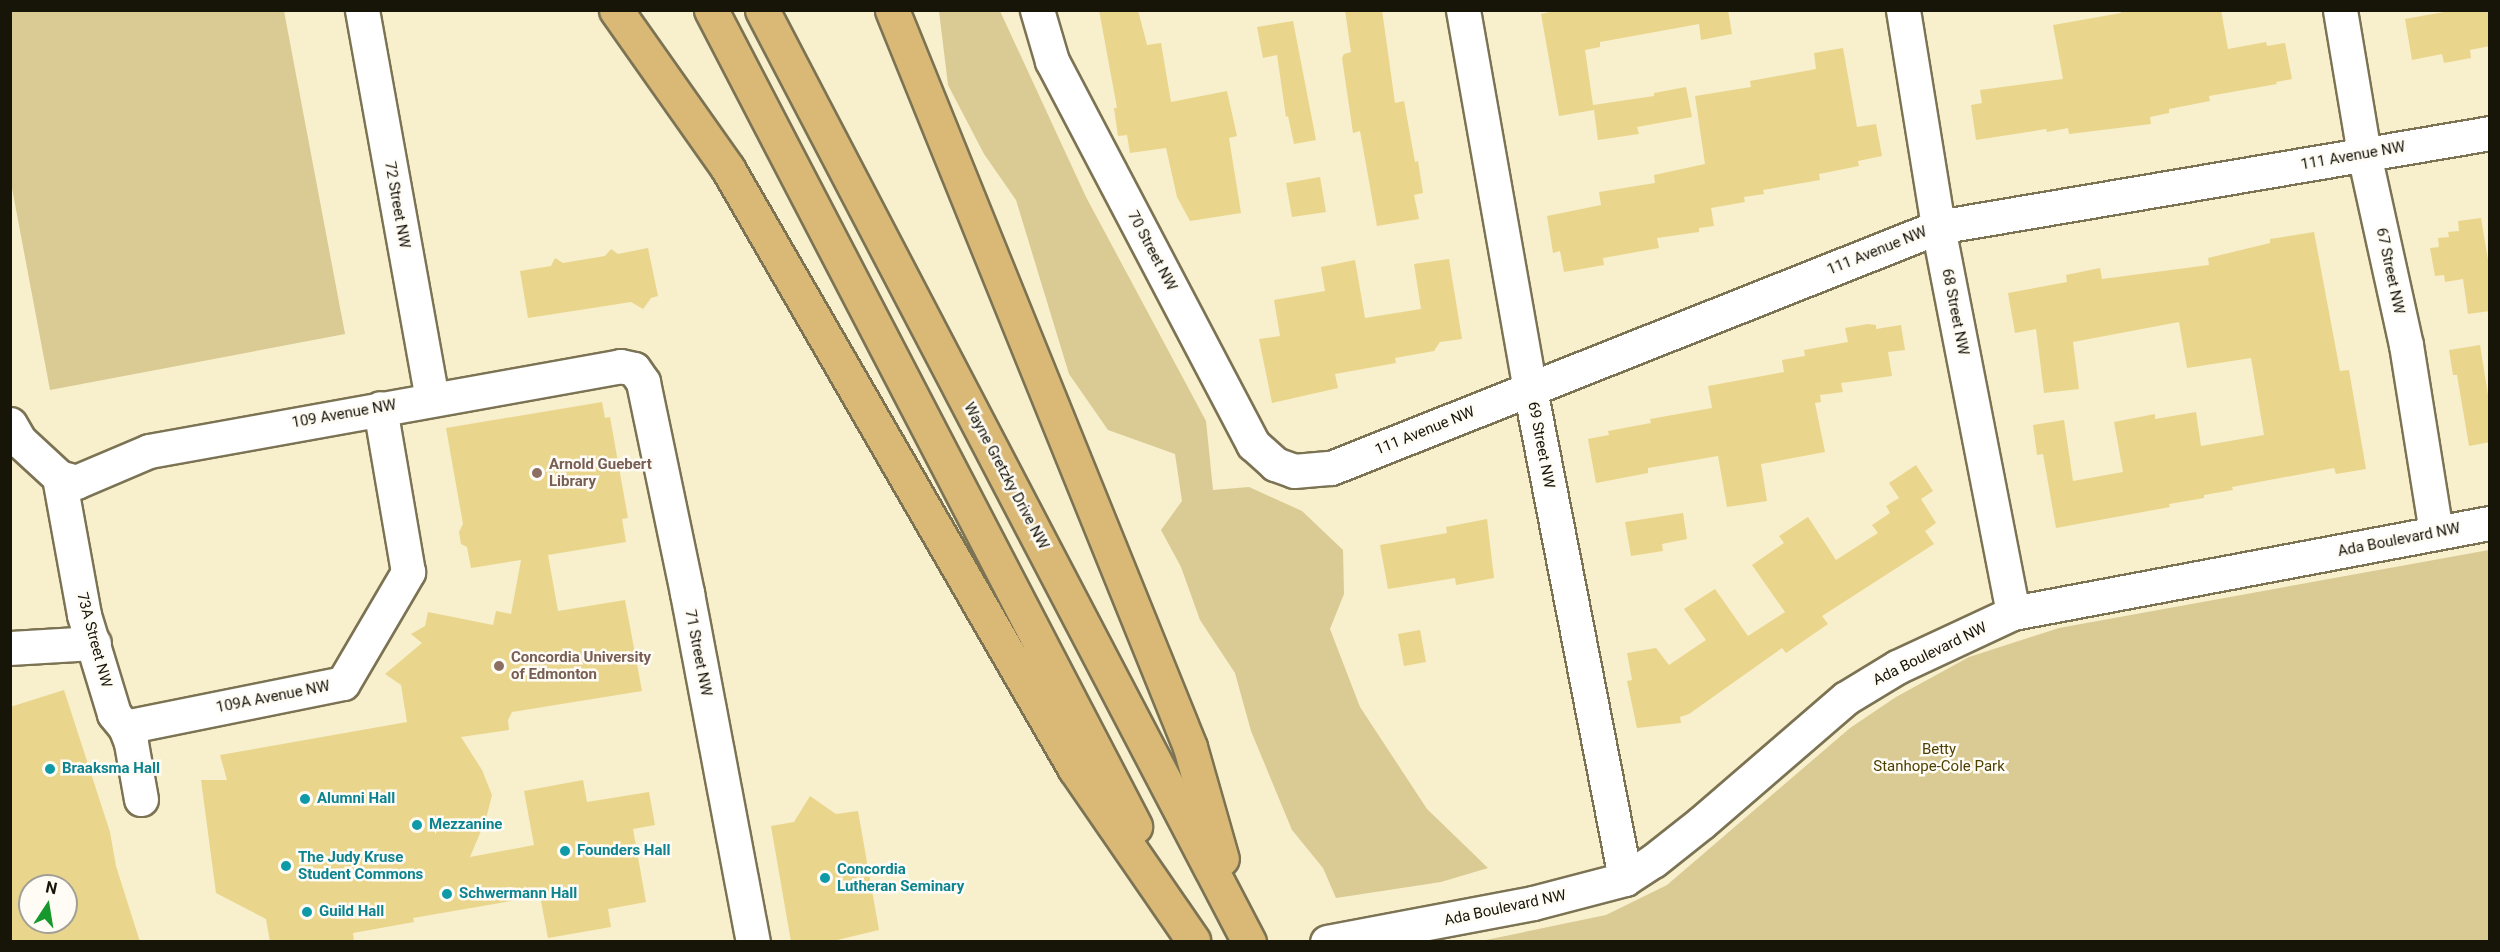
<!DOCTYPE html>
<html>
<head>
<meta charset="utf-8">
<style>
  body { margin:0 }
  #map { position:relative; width:2500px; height:952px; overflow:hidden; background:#f8efcc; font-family:Roboto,sans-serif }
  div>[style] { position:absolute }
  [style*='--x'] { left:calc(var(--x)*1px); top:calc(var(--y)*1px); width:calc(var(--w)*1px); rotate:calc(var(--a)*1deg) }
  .green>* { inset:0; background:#d9cb93 }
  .building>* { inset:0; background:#e9d68c }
  .roads { filter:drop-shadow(2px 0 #7b7353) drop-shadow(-2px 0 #7b7353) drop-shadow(0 2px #7b7353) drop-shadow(0 -2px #7b7353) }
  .minor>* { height:33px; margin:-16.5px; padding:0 16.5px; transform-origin:16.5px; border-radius:16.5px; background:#fff }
  .major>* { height:33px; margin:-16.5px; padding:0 16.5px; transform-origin:16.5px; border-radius:16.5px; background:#dab876 }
  .dots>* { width:16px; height:16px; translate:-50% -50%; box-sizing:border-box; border:3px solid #fefcf5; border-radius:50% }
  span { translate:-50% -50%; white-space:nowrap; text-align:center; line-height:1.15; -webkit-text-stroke:5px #fefcf5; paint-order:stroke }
  .street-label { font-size:15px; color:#171408 }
  .education-label { font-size:15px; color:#785e54; font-weight:700 }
  .left { translate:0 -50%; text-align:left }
  .park-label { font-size:15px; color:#4c3f00 }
  .culture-label { font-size:15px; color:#0d838f; font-weight:700 }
  .frame { position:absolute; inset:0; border:12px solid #171408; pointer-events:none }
  .north { position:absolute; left:18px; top:874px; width:60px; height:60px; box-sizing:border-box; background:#fefcf5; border:2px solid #a29f96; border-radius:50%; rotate:12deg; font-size:16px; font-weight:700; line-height:24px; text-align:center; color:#171408 }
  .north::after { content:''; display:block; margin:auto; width:21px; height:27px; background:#17982c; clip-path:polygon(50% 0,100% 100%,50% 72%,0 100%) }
</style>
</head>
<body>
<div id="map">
  <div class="green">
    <i style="clip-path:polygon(10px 11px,284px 11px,345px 334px,50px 390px,11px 183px)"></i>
    <i style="clip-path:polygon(939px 11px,1000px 11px,1086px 197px,1206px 421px,1213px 490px,1249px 487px,1302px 511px,1343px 550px,1344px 594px,1330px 629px,1360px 707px,1427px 809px,1488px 868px,1441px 882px,1336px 898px,1323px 868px,1292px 830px,1251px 731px,1235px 673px,1200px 620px,1181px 567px,1161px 530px,1182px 501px,1175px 454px,1108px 430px,1069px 374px,1016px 200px,984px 154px,948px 85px)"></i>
    <i style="clip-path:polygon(2489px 550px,2489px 941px,1481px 941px,1606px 915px,1667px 885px,1850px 728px,1896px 697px,1969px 657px,2059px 628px)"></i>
  </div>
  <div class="building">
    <i style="clip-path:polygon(1099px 10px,1138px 10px,1147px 45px,1161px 43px,1171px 102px,1227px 91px,1237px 136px,1229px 138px,1241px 213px,1190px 221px,1177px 197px,1166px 148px,1130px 153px,1127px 135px,1118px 136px,1114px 108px,1117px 108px)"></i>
    <i style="clip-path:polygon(1345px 10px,1382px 10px,1395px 103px,1404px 101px,1415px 162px,1418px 161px,1423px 193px,1414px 195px,1419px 219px,1377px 226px,1360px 131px,1353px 133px,1342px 58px,1344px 54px,1351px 52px)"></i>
    <i style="clip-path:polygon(1558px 10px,1728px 10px,1732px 34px,1701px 40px,1699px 24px,1600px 42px,1600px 47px,1585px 50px,1593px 105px,1654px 96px,1654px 93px,1686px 87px,1692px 117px,1637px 127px,1639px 134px,1598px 140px,1594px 110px,1559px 116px,1541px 14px)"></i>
    <i style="clip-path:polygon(2120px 10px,2221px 10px,2228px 49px,2266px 42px,2267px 46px,2285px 43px,2292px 79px,2276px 82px,2277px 84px,2209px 96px,2210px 101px,2169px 109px,2169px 113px,2150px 117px,2151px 124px,2069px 134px,2068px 128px,2047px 132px,2046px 129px,1976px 140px,1971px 105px,1982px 103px,1980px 90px,2063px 79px,2053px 25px,2121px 13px)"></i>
    <i style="clip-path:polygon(2455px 10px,2490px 10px,2490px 46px,2470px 50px,2471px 58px,2444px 63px,2442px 54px,2412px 60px,2405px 19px)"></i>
    <i style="clip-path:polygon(1293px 21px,1316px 140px,1294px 144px,1288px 116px,1286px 117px,1277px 55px,1263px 58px,1257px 27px)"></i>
    <i style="clip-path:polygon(1843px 48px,1857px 127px,1876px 124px,1882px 156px,1858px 161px,1859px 166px,1819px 174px,1820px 180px,1763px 190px,1764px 194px,1744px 197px,1745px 202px,1711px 208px,1714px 226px,1699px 228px,1699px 232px,1657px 238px,1659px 248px,1603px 258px,1604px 265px,1564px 272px,1560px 251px,1553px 253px,1547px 216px,1601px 205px,1599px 192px,1655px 183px,1654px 175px,1705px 164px,1695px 96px,1751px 87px,1750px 81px,1816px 69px,1814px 53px)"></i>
    <i style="clip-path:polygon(1320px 177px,1326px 212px,1292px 217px,1286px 183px)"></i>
    <i style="clip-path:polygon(2481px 218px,2490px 272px,2490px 311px,2468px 314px,2463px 279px,2445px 282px,2444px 275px,2435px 276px,2430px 248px,2439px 247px,2438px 238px,2449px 237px,2448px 232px,2459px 231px,2458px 221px)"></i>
    <i style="clip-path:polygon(2314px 232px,2340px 371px,2349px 370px,2366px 469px,2336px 474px,2334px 468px,2232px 487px,2233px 490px,2204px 495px,2204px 498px,2169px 504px,2170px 507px,2056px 528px,2043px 454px,2037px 455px,2033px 425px,2064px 420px,2073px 481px,2123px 472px,2114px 422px,2155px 414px,2155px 419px,2196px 412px,2201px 446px,2264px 435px,2251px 358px,2187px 368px,2179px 322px,2073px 342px,2079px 389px,2044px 393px,2036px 329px,2015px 333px,2008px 293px,2067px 282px,2066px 275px,2100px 268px,2102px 279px,2209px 265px,2208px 258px,2270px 243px,2270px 239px)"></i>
    <i style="clip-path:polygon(648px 248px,658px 296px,651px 298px,643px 309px,631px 302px,528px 318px,520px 271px,551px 266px,555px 258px,563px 263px,605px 256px,611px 249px,618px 254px)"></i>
    <i style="clip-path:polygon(1449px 259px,1462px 339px,1440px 342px,1434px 351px,1395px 358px,1396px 363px,1335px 374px,1338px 388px,1272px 403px,1259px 339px,1280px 336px,1274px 300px,1325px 291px,1321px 267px,1355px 260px,1365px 318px,1421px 309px,1414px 264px)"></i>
    <i style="clip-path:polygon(1868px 324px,1876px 325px,1876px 329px,1901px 325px,1905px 350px,1888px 352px,1892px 376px,1841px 383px,1843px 392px,1820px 395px,1821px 402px,1815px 403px,1825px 452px,1761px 464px,1767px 501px,1727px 507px,1718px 456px,1648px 468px,1648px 473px,1596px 483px,1588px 439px,1609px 435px,1608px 431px,1651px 423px,1650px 419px,1712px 408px,1708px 386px,1784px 372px,1782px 360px,1805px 356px,1804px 350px,1848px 342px,1845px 328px)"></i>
    <i style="clip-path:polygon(2480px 345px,2490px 407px,2490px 442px,2469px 446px,2457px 375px,2453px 375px,2449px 350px)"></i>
    <i style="clip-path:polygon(602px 402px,605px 418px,610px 417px,628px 518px,622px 519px,626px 542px,548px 555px,558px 611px,625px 600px,642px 691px,512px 712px,508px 720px,509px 730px,461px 737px,482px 770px,492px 795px,486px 819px,470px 857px,534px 845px,524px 791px,583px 780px,587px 802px,649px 792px,655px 825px,633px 829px,646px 902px,608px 909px,611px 927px,548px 938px,540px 896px,413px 918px,414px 922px,353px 933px,354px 942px,270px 942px,266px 919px,216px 893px,201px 780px,227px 780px,220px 755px,407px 722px,401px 685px,385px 674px,422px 643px,411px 634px,425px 626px,428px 612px,493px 625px,496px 611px,511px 614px,521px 560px,471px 568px,467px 547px,461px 544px,459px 532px,463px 524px,446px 428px)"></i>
    <i style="clip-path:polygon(1916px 465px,1933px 491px,1921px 499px,1936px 523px,1925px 531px,1934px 544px,1822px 616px,1828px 624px,1786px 653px,1782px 648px,1689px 714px,1680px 717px,1681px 723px,1637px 728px,1627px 681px,1632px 680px,1627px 653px,1656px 648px,1669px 665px,1706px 640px,1684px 609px,1715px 589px,1748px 636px,1785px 612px,1752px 565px,1784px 543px,1779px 536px,1808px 517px,1836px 560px,1878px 533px,1872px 525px,1890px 513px,1886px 506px,1899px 498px,1889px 483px)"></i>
    <i style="clip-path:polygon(1683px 513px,1687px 539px,1662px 544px,1663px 551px,1631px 556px,1625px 522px)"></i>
    <i style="clip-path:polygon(1487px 519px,1494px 578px,1456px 585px,1455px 578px,1388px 589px,1380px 545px,1447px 533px,1446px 527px)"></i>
    <i style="clip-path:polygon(1420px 630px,1426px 662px,1404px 666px,1398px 634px)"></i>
    <i style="clip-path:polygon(evenodd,64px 690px,110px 832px,116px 866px,140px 942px,10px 942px,10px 707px,64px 690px,30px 886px,66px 886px,66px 922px,30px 922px,30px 886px)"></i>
    <i style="clip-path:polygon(810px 796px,836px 814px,858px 811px,879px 930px,829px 942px,791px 942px,771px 826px,794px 822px)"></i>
  </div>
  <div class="roads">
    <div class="minor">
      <i style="--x:362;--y:10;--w:395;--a:79.8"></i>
      <i style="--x:1037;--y:10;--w:53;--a:73.6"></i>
      <i style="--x:1052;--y:61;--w:433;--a:62.3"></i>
      <i style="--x:1253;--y:444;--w:30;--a:42"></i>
      <i style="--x:1275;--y:464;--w:20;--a:20"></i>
      <i style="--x:1294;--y:471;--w:37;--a:-5"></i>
      <i style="--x:1331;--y:468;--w:653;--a:-21.65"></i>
      <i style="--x:1938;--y:227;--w:560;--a:-9.66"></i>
      <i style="--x:1463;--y:10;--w:385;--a:80"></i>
      <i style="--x:1530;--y:389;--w:499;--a:79"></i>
      <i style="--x:1903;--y:10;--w:220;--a:80.8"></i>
      <i style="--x:1938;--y:227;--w:393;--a:79"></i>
      <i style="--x:2340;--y:10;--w:146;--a:80.5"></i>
      <i style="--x:2364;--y:154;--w:196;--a:77.6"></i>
      <i style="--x:2406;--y:345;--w:190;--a:80.9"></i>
      <i style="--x:10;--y:424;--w:20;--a:60"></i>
      <i style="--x:20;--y:441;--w:53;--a:42.7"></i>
      <i style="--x:59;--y:477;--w:18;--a:16"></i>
      <i style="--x:76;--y:482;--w:79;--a:-23"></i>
      <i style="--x:149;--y:451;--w:479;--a:-10.2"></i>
      <i style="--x:620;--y:366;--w:14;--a:12"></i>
      <i style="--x:634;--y:369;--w:16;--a:55"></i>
      <i style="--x:643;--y:382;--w:216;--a:78.2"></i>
      <i style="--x:687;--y:593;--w:355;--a:79.3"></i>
      <i style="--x:59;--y:477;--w:140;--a:79.7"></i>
      <i style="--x:84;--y:615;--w:103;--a:73.1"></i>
      <i style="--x:114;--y:714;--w:17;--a:50"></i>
      <i style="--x:125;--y:727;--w:17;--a:69"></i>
      <i style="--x:131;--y:743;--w:57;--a:79.9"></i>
      <i style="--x:10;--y:648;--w:84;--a:-3.4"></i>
      <i style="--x:125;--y:727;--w:222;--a:-11.4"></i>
      <i style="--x:343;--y:683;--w:129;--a:-59.6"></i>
      <i style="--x:408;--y:572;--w:166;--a:-99.7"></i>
      <i style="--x:1327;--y:942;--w:210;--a:-10.7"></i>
      <i style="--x:1533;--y:903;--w:95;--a:-14.6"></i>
      <i style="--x:1625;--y:879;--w:33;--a:-33"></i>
      <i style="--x:1653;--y:861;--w:61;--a:-38.4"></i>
      <i style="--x:1701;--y:823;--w:191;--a:-40.8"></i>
      <i style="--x:1846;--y:698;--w:60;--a:-31.3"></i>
      <i style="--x:1897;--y:667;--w:128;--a:-25"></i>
      <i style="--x:2013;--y:613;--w:485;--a:-10.7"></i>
    </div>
    <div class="major">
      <i style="--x:616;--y:10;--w:194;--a:54.8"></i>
      <i style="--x:728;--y:169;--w:693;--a:59.96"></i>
      <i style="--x:1075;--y:769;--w:208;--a:55.4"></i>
      <i style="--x:711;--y:10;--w:920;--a:62.54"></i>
      <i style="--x:762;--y:10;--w:1052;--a:62.41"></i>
      <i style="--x:892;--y:10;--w:795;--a:67.98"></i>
      <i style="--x:1190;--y:747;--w:116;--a:74.1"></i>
    </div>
  </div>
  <div class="dots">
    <i style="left:537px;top:473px;background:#8d6e63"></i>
    <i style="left:499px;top:666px;background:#8d6e63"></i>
    <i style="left:50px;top:769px;background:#0f9aa8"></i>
    <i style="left:305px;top:799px;background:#0f9aa8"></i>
    <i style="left:417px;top:825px;background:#0f9aa8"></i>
    <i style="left:565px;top:851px;background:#0f9aa8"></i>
    <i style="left:286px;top:866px;background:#0f9aa8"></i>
    <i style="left:825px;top:878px;background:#0f9aa8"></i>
    <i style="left:447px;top:894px;background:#0f9aa8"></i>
    <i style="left:307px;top:912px;background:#0f9aa8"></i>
  </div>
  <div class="street-label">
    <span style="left:2353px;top:156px;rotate:-10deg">111 Avenue NW</span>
    <span style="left:397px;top:205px;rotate:80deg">72 Street NW</span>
    <span style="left:1152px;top:251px;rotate:62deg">70 Street NW</span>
    <span style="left:1877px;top:251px;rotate:-22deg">111 Avenue NW</span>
    <span style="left:2390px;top:271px;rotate:78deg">67 Street NW</span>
    <span style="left:1955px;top:312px;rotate:79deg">68 Street NW</span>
    <span style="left:344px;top:414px;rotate:-10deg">109 Avenue NW</span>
    <span style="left:1425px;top:431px;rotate:-22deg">111 Avenue NW</span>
    <span style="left:1541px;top:445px;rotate:79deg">69 Street NW</span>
    <span style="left:1006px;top:476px;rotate:62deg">Wayne Gretzky Drive NW</span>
    <span style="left:2399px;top:540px;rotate:-11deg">Ada Boulevard NW</span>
    <span style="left:94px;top:640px;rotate:75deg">73A Street NW</span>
    <span style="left:698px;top:653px;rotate:79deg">71 Street NW</span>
    <span style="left:1930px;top:654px;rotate:-26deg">Ada Boulevard NW</span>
    <span style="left:273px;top:697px;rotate:-11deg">109A Avenue NW</span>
    <span style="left:1505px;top:908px;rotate:-12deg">Ada Boulevard NW</span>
  </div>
  <div class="education-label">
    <span class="left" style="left:549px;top:473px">Arnold Guebert<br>Library</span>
    <span class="left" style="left:511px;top:666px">Concordia University<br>of Edmonton</span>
  </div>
  <div class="park-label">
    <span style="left:1939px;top:758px">Betty<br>Stanhope-Cole Park</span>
  </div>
  <div class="culture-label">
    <span class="left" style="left:62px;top:769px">Braaksma Hall</span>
    <span class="left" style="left:317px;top:799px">Alumni Hall</span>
    <span class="left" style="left:429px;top:825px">Mezzanine</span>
    <span class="left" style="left:577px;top:851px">Founders Hall</span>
    <span class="left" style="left:298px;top:866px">The Judy Kruse<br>Student Commons</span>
    <span class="left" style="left:837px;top:878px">Concordia<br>Lutheran Seminary</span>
    <span class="left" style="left:459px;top:894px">Schwermann Hall</span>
    <span class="left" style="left:319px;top:912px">Guild Hall</span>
  </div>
  <div class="frame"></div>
  <div class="north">N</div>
</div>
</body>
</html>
